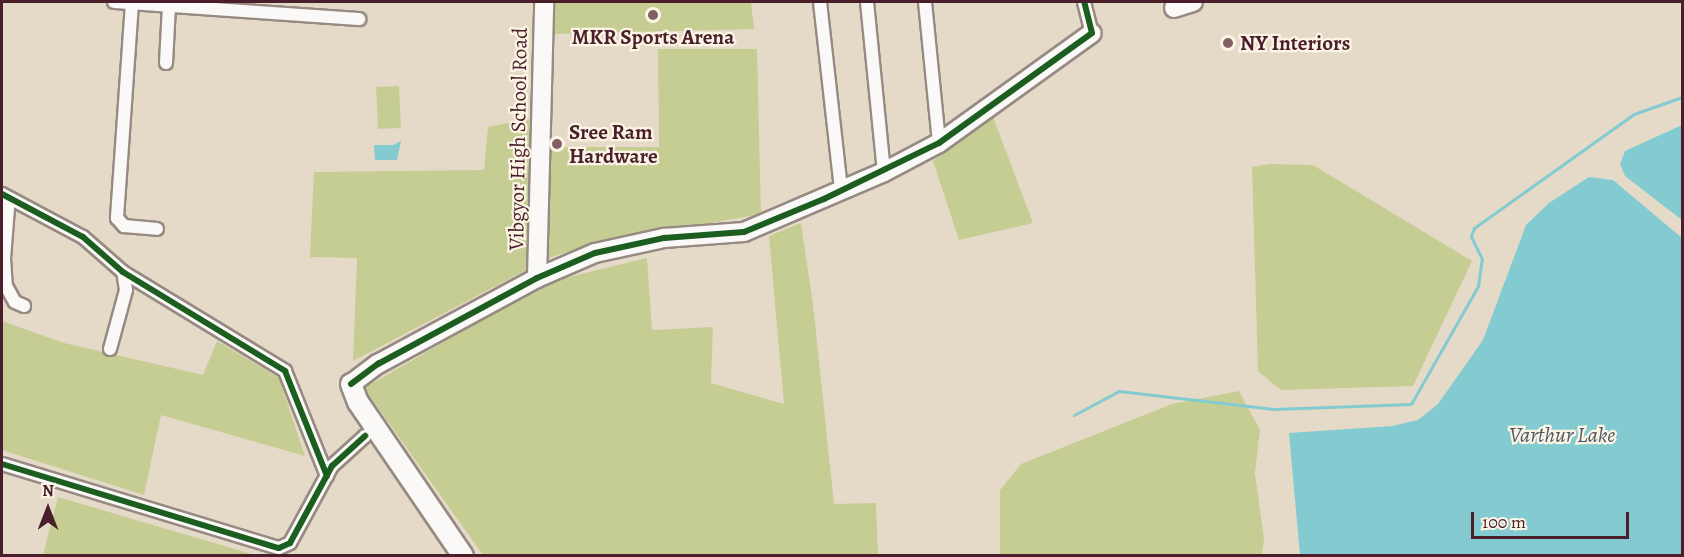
<!DOCTYPE html>
<html>
<head>
<meta charset="utf-8">
<style>
  body { margin:0 }
  #map { position:relative; width:1684px; height:557px; overflow:hidden; background:#e5dac8; font-family:Alegreya,serif }
  div>[style] { position:absolute }
  [style*='--x'] { left:calc(var(--x)*1px); top:calc(var(--y)*1px); width:calc(var(--w)*1px); rotate:calc(var(--a)*1deg) }
  .green>* { inset:0; background:#c6cd93 }
  .water>* { inset:0; background:#83cbd0 }
  .stream>* { height:3px; margin:-1.5px; padding:0 1.5px; transform-origin:1.5px; border-radius:1.5px; background:#83cbd0 }
  .roads { filter:drop-shadow(2px 0 #968a83) drop-shadow(-2px 0 #968a83) drop-shadow(0 2px #968a83) drop-shadow(0 -2px #968a83) }
  .street>* { height:12px; margin:-6px; padding:0 6px; transform-origin:6px; border-radius:6px; background:#fbf9f7 }
  .secondary>* { height:18px; margin:-9px; padding:0 9px; transform-origin:9px; border-radius:9px; background:#fbf9f7 }
  .primary>* { height:20px; margin:-10px; padding:0 10px; transform-origin:10px; border-radius:10px; background:#fbf9f7 }
  .cycleway>* { height:6px; margin:-3px; padding:0 3px; transform-origin:3px; border-radius:3px; background:#1b5e20 }
  .dots>* { width:16px; height:16px; translate:-50% -50%; box-sizing:border-box; border:3px solid #fcf5e5; border-radius:50% }
  span { translate:-50% -50%; white-space:nowrap; text-align:center; line-height:1.15; -webkit-text-stroke:4.5px #fcf5e5; paint-order:stroke }
  .poi-label { font-size:21px; color:#4a1f2b; font-weight:700 }
  .left { translate:0 -50%; text-align:left }
  .street-label { font-size:21px; color:#4a1f2b }
  .water-label { font-size:22px; color:#4f5966; font-style:italic }
  .frame { position:absolute; inset:0; border:3px solid #4a1f2b; pointer-events:none }
  .north { position:absolute; left:18px; top:479px; width:60px; height:60px; -webkit-text-stroke:4px #fcf5e5; paint-order:stroke; rotate:0deg; font-size:16px; font-weight:700; line-height:24px; text-align:center; color:#4a1f2b }
  .north::after { content:''; display:block; margin:auto; width:21px; height:27px; background:#4a1f2b; clip-path:polygon(50% 0,100% 100%,50% 72%,0 100%) }
  .scale { position:absolute; left:1471px; top:512px; width:158px; height:27px; box-sizing:border-box; border:3px solid #4a1f2b; border-top:0; padding-left:8px; font-size:18px; line-height:21px; white-space:nowrap; color:#4a1f2b; -webkit-text-stroke:4px #fcf5e5; paint-order:stroke }
</style>
</head>
<body>
<div id="map">
  <div class="green">
    <i style="clip-path:polygon(554px 2px,751px 2px,754px 29px,553px 34px)"></i>
    <i style="clip-path:polygon(658px 49px,757px 49px,761px 214px,594px 244px,548px 258px,551px 147px,659px 147px)"></i>
    <i style="clip-path:polygon(399px 86px,401px 128px,378px 129px,376px 87px)"></i>
    <i style="clip-path:polygon(993px 117px,1033px 223px,959px 240px,933px 161px)"></i>
    <i style="clip-path:polygon(530px 119px,528px 269px,353px 361px,357px 258px,310px 257px,314px 172px,484px 170px,488px 127px)"></i>
    <i style="clip-path:polygon(1269px 164px,1313px 165px,1472px 261px,1413px 386px,1281px 390px,1258px 371px,1252px 167px)"></i>
    <i style="clip-path:polygon(801px 223px,813px 304px,834px 504px,876px 503px,878px 555px,483px 555px,364px 388px,548px 282px,647px 258px,652px 330px,713px 327px,711px 383px,784px 404px,769px 236px)"></i>
    <i style="clip-path:polygon(2px 321px,64px 343px,203px 375px,217px 341px,279px 378px,305px 456px,161px 415px,144px 495px,2px 450px)"></i>
    <i style="clip-path:polygon(1239px 391px,1260px 430px,1255px 473px,1264px 539px,1262px 555px,1000px 555px,1000px 490px,1021px 464px,1172px 404px)"></i>
    <i style="clip-path:polygon(58px 497px,255px 555px,43px 555px)"></i>
  </div>
  <div class="water">
    <i style="clip-path:polygon(1682px 125px,1682px 220px,1625px 176px,1620px 164px,1625px 151px)"></i>
    <i style="clip-path:polygon(401px 141px,397px 160px,375px 160px,374px 145px,393px 145px)"></i>
    <i style="clip-path:polygon(1589px 177px,1613px 180px,1682px 238px,1682px 555px,1300px 555px,1289px 433px,1392px 426px,1418px 420px,1438px 404px,1483px 340px,1526px 225px,1549px 203px)"></i>
  </div>
  <div class="stream">
    <i style="--x:1074;--y:415;--w:51;--a:-28.1"></i>
    <i style="--x:1119;--y:391;--w:156;--a:6.6"></i>
    <i style="--x:1274;--y:409;--w:137;--a:-2.1"></i>
    <i style="--x:1411;--y:404;--w:136;--a:-60.4"></i>
    <i style="--x:1478;--y:286;--w:27;--a:-82"></i>
    <i style="--x:1482;--y:259;--w:25;--a:-116"></i>
    <i style="--x:1471;--y:236;--w:9;--a:-69"></i>
    <i style="--x:1474;--y:228;--w:196;--a:-35.5"></i>
    <i style="--x:1634;--y:114;--w:51;--a:-19.5"></i>
  </div>
  <div class="roads">
    <div class="street">
      <i style="--x:114;--y:2;--w:246;--a:4"></i>
      <i style="--x:820;--y:2;--w:188;--a:83.6"></i>
      <i style="--x:867;--y:2;--w:171;--a:84.3"></i>
      <i style="--x:925;--y:2;--w:142;--a:84.3"></i>
      <i style="--x:1084;--y:2;--w:32;--a:76"></i>
      <i style="--x:132;--y:3;--w:216;--a:94"></i>
      <i style="--x:117;--y:218;--w:11;--a:49"></i>
      <i style="--x:124;--y:226;--w:33;--a:5"></i>
      <i style="--x:166;--y:63;--w:57;--a:-87"></i>
      <i style="--x:2;--y:194;--w:92;--a:28"></i>
      <i style="--x:83;--y:237;--w:53;--a:41.2"></i>
      <i style="--x:123;--y:272;--w:190;--a:31.4"></i>
      <i style="--x:285;--y:371;--w:113;--a:68.2"></i>
      <i style="--x:2;--y:194;--w:15;--a:67"></i>
      <i style="--x:8;--y:208;--w:51;--a:94.5"></i>
      <i style="--x:4;--y:259;--w:27;--a:86"></i>
      <i style="--x:6;--y:286;--w:18;--a:61"></i>
      <i style="--x:15;--y:302;--w:10;--a:24"></i>
      <i style="--x:110;--y:349;--w:61;--a:-74.8"></i>
      <i style="--x:126;--y:290;--w:18;--a:-99"></i>
      <i style="--x:2;--y:464;--w:289;--a:16.9"></i>
      <i style="--x:279;--y:548;--w:12;--a:-24"></i>
      <i style="--x:290;--y:543;--w:88;--a:-61.4"></i>
      <i style="--x:332;--y:466;--w:45;--a:-42.3"></i>
    </div>
    <div class="secondary">
      <i style="--x:1174;--y:8;--w:20;--a:-18"></i>
      <i style="--x:537;--y:278;--w:276;--a:-88.5"></i>
      <i style="--x:351;--y:384;--w:34;--a:-37"></i>
      <i style="--x:378;--y:364;--w:181;--a:-28.4"></i>
      <i style="--x:537;--y:278;--w:63;--a:-23.3"></i>
      <i style="--x:595;--y:253;--w:71;--a:-12.3"></i>
      <i style="--x:664;--y:238;--w:80;--a:-4.3"></i>
      <i style="--x:744;--y:232;--w:152;--a:-23.2"></i>
      <i style="--x:884;--y:172;--w:62;--a:-27.8"></i>
      <i style="--x:939;--y:143;--w:188;--a:-35.7"></i>
    </div>
    <div class="primary">
      <i style="--x:351;--y:384;--w:19;--a:69"></i>
      <i style="--x:358;--y:402;--w:186;--a:55.7"></i>
    </div>
  </div>
  <div class="cycleway">
    <i style="--x:2;--y:194;--w:92;--a:28"></i>
    <i style="--x:83;--y:237;--w:53;--a:41.2"></i>
    <i style="--x:123;--y:272;--w:190;--a:31.4"></i>
    <i style="--x:285;--y:371;--w:113;--a:68.2"></i>
    <i style="--x:351;--y:384;--w:34;--a:-37"></i>
    <i style="--x:378;--y:364;--w:181;--a:-28.4"></i>
    <i style="--x:537;--y:278;--w:63;--a:-23.3"></i>
    <i style="--x:595;--y:253;--w:71;--a:-12.3"></i>
    <i style="--x:664;--y:238;--w:80;--a:-4.3"></i>
    <i style="--x:744;--y:232;--w:87;--a:-22.4"></i>
    <i style="--x:824;--y:199;--w:128;--a:-26"></i>
    <i style="--x:939;--y:143;--w:188;--a:-35.7"></i>
    <i style="--x:1092;--y:33;--w:32;--a:-104"></i>
    <i style="--x:2;--y:464;--w:289;--a:16.9"></i>
    <i style="--x:279;--y:548;--w:12;--a:-24"></i>
    <i style="--x:290;--y:543;--w:88;--a:-61.4"></i>
    <i style="--x:332;--y:466;--w:45;--a:-42.3"></i>
  </div>
  <div class="dots">
    <i style="left:653px;top:15px;background:#806062"></i>
    <i style="left:1228px;top:43px;background:#806062"></i>
    <i style="left:557px;top:144px;background:#806062"></i>
  </div>
  <div class="poi-label">
    <span style="left:653px;top:37px">MKR Sports Arena</span>
    <span class="left" style="left:1240px;top:43px">NY Interiors</span>
    <span class="left" style="left:569px;top:144px">Sree Ram<br>Hardware</span>
  </div>
  <div class="street-label">
    <span style="left:518px;top:139px;rotate:-89deg">Vibgyor High School Road</span>
  </div>
  <div class="water-label">
    <span style="left:1562px;top:436px">Varthur Lake</span>
  </div>
  <div class="frame"></div>
  <div class="north">N</div>
  <div class="scale">100 m</div>
</div>
</body>
</html>
